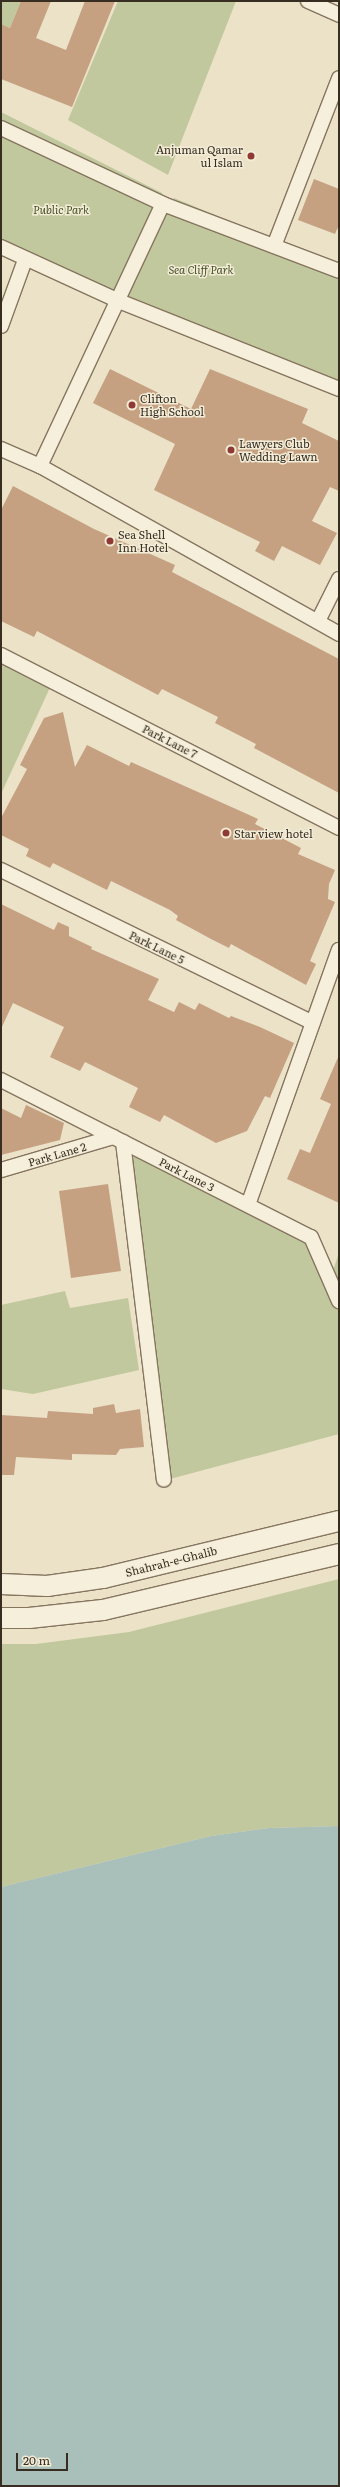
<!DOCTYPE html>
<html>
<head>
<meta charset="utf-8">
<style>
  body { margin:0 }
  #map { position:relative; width:340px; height:2487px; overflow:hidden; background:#ebe2c8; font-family:Literata,serif }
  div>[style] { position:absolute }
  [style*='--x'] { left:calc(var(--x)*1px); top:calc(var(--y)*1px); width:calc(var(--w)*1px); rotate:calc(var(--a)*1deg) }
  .green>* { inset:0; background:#c1c89d }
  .water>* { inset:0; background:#a9bfba }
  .building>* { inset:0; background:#c5a182 }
  .roads { filter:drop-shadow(1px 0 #85755f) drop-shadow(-1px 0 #85755f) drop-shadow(0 1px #85755f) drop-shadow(0 -1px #85755f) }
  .minor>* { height:14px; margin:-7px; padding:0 7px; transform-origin:7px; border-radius:7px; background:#f6efdb }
  .secondary>* { height:20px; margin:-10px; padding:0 10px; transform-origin:10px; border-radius:10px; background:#f6efdb }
  .dots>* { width:11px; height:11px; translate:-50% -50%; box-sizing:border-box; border:2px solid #f3ecd7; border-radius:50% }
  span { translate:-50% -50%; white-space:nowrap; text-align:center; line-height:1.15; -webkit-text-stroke:3px #f3ecd7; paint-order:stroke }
  .poi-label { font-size:11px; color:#372d21 }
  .right { translate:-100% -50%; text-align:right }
  .left { translate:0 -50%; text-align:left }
  .park-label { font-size:11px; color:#465229; font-style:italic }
  .street-label { font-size:11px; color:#372d21 }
  .frame { position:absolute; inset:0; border:2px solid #372d21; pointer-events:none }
  .scale { position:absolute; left:16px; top:2453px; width:52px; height:18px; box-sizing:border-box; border:2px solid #372d21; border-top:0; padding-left:5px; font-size:12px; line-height:14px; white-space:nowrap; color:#372d21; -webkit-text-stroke:3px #f3ecd7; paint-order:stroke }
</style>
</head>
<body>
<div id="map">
  <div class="green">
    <i style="clip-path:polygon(1px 1px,21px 1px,10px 28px,1px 24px)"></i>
    <i style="clip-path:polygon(118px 1px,236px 1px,168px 175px,68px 120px)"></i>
    <i style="clip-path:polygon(1px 112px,162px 193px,124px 292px,174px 198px,339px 266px,339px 385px,121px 296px,1px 241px)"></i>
    <i style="clip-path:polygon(1px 655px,53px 681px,1px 794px)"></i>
    <i style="clip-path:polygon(128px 1145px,311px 1237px,330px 1279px,339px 1253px,339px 1434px,170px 1479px)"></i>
    <i style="clip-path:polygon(65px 1291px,70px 1308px,128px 1298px,139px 1370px,33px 1394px,1px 1389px,1px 1305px)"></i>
    <i style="clip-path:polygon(339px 1579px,339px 1826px,269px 1828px,211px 1836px,1px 1887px,1px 1644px,36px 1644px,129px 1632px)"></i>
  </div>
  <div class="water">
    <i style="clip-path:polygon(339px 1826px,339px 2486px,1px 2486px,1px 1887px,211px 1836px,269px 1828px)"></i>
  </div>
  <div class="building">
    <i style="clip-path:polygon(21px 1px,51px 1px,36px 38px,66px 50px,85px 1px,115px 1px,72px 107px,1px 79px,1px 24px,10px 28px)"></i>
    <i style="clip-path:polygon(314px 179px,339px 189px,339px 225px,335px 234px,298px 220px)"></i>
    <i style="clip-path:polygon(110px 369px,191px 409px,210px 369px,308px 409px,302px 423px,339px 441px,339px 491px,330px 487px,312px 521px,337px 533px,320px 565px,282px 546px,274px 561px,255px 551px,260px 542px,154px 490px,175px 444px,93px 403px)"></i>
    <i style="clip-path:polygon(13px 486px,94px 529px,175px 565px,172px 572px,339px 659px,339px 793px,254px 748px,256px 744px,215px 723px,218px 717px,162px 689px,158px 695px,37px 631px,34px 637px,1px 621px,1px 510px)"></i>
    <i style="clip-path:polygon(63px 712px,75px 767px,87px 745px,129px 766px,131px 762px,258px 819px,255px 824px,301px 848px,298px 854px,335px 870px,329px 884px,328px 899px,335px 902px,310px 961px,316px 964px,306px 985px,231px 944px,229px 948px,211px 939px,176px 920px,178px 916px,170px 910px,111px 881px,107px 890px,53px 863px,50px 868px,26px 856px,29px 849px,1px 835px,1px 818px,27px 769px,20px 765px,44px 718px)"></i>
    <i style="clip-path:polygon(1px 904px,54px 930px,58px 922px,69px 927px,69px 936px,92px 947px,91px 949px,159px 979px,148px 1000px,174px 1012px,179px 1002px,195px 1010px,199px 1003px,229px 1018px,231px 1016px,260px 1027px,294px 1043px,270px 1098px,265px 1096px,247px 1131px,216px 1143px,164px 1115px,160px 1122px,129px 1107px,138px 1088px,85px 1062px,80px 1071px,50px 1057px,64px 1027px,13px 1003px,1px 1029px)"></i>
    <i style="clip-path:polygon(339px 1055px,339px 1203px,287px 1179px,300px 1149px,310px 1153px,331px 1104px,320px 1099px)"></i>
    <i style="clip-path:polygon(26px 1105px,64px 1123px,60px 1140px,1px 1155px,1px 1108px,21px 1118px)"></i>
    <i style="clip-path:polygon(108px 1184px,121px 1271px,71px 1278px,59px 1191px)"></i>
    <i style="clip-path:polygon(114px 1404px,116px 1413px,140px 1409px,144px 1447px,120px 1449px,116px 1455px,72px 1454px,72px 1460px,16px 1457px,14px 1475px,1px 1475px,1px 1415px,47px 1418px,48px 1411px,93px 1414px,93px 1408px)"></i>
  </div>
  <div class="roads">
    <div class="minor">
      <i style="--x:308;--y:1;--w:34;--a:24"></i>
      <i style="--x:1;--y:128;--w:179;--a:25.1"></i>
      <i style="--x:163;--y:204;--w:188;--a:20.8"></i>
      <i style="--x:274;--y:246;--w:180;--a:-68.8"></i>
      <i style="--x:1;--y:247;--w:130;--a:24.6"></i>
      <i style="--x:119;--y:301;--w:237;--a:21.8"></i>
      <i style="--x:1;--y:326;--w:70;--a:-70"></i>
      <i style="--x:1;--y:449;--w:43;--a:23.6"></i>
      <i style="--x:40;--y:466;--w:343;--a:29.3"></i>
      <i style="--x:40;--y:466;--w:289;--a:-64.9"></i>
      <i style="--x:318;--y:621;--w:47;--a:-63.4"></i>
      <i style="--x:1;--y:655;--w:380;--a:27.1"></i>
      <i style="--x:1;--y:870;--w:347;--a:26.1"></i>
      <i style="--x:1;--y:1080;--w:347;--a:26.9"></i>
      <i style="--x:311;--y:1237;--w:70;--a:66.4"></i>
      <i style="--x:123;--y:1142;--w:340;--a:83.1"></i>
      <i style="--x:1;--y:1170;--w:117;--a:-16.4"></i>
      <i style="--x:248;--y:1205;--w:271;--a:-70.4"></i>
    </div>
    <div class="secondary">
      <i style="--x:1;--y:1584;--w:46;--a:2.5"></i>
      <i style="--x:47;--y:1586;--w:57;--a:-8.1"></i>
      <i style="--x:103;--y:1578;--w:243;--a:-13.6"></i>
      <i style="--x:1;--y:1618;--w:28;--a:0"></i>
      <i style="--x:29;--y:1618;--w:74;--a:-6.2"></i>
      <i style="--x:103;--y:1610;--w:243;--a:-13.3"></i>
    </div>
  </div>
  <div class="dots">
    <i style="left:251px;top:156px;background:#8f3834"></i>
    <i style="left:132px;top:405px;background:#8f3834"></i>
    <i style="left:231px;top:450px;background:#8f3834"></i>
    <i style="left:110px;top:541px;background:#8f3834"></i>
    <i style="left:226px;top:833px;background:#8f3834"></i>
  </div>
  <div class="poi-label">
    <span class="right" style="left:243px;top:156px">Anjuman Qamar<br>ul Islam</span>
    <span class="left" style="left:140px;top:405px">Clifton<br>High School</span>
    <span class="left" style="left:239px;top:450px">Lawyers Club<br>Wedding Lawn</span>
    <span class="left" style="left:118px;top:541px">Sea Shell<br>Inn Hotel</span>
    <span class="left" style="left:234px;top:833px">Star view hotel</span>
  </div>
  <div class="park-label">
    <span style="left:61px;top:209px">Public Park</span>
    <span style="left:201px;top:269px">Sea Cliff Park</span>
  </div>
  <div class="street-label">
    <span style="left:170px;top:741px;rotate:27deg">Park Lane 7</span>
    <span style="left:157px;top:947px;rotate:26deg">Park Lane 5</span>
    <span style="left:57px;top:1154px;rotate:-16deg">Park Lane 2</span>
    <span style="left:187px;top:1174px;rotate:27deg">Park Lane 3</span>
    <span style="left:171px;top:1561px;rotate:-14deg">Shahrah-e-Ghalib</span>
  </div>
  <div class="frame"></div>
  <div class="scale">20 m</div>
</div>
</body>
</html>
